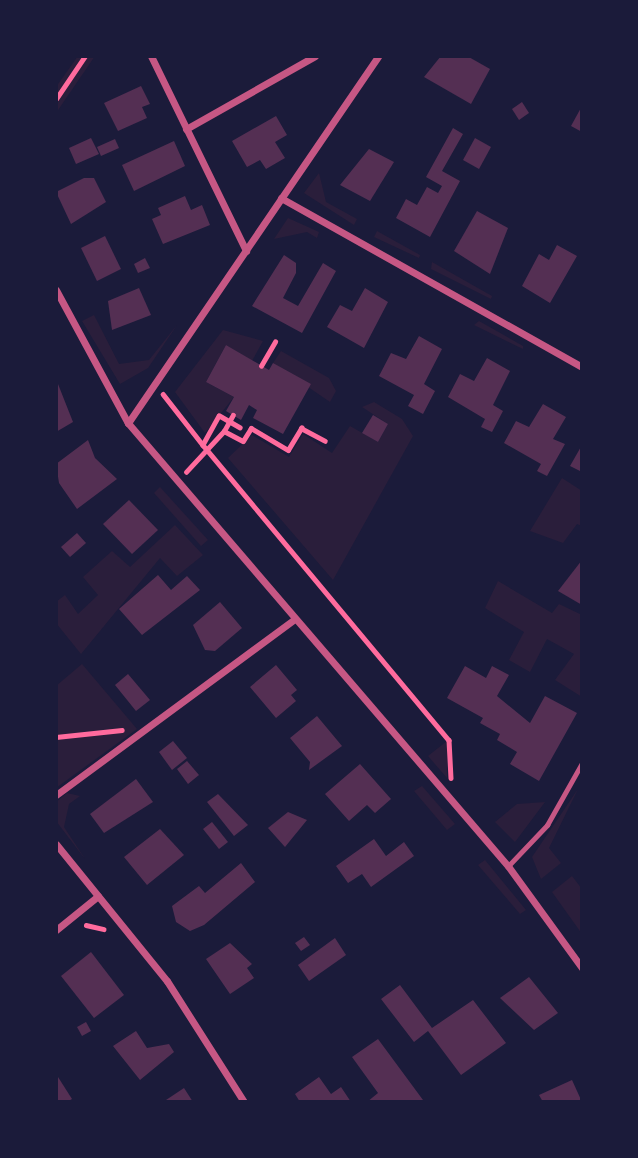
<!DOCTYPE html>
<html>
<head>
<meta charset="utf-8">
<style>
  body { margin:0 }
  #map { position:relative; width:638px; height:1158px; overflow:hidden; background:#1b1b3a; font-family:Inter,sans-serif }
  div>[style] { position:absolute }
  [style*='--x'] { left:calc(var(--x)*1px); top:calc(var(--y)*1px); width:calc(var(--w)*1px); rotate:calc(var(--a)*1deg) }
  .green>* { inset:0; background:#2a1e3b }
  .building>* { inset:0; background:#542f53 }
  .path>* { height:4.5px; margin:-2.25px; padding:0 2.25px; transform-origin:2.25px; border-radius:2.25px; background:#ff6b9d }
  .service>* { height:5px; margin:-2.5px; padding:0 2.5px; transform-origin:2.5px; border-radius:2.5px; background:#c65784 }
  .minor>* { height:7px; margin:-3.5px; padding:0 3.5px; transform-origin:3.5px; border-radius:3.5px; background:#c65784 }
  span { translate:-50% -50%; white-space:nowrap; text-align:center; line-height:1.15; -webkit-text-stroke:6px #1b1b3a; paint-order:stroke }
  .frame { position:absolute; inset:0; border:58px solid #1b1b3a; pointer-events:none }
</style>
</head>
<body>
<div id="map">
  <div class="green">
    <i style="clip-path:polygon(78px 56px,95px 56px,56px 113px,56px 87px)"></i>
    <i style="clip-path:polygon(319px 173px,326px 202px,357px 219px,354px 225px,304px 193px)"></i>
    <i style="clip-path:polygon(288px 218px,319px 232px,317px 238px,307px 232px,274px 239px)"></i>
    <i style="clip-path:polygon(377px 231px,420px 255px,419px 258px,374px 237px)"></i>
    <i style="clip-path:polygon(432px 262px,492px 296px,491px 299px,431px 269px)"></i>
    <i style="clip-path:polygon(94px 315px,119px 364px,149px 360px,177px 325px,148px 368px,120px 384px,82px 321px)"></i>
    <i style="clip-path:polygon(479px 321px,523px 346px,523px 349px,474px 325px)"></i>
    <i style="clip-path:polygon(223px 330px,263px 341px,252px 361px,226px 345px,206px 382px,234px 397px,205px 433px,175px 392px)"></i>
    <i style="clip-path:polygon(281px 351px,329px 378px,336px 391px,330px 402px,273px 363px)"></i>
    <i style="clip-path:polygon(374px 402px,402px 419px,413px 436px,333px 580px,228px 458px,252px 435px,289px 457px,303px 434px,332px 453px,350px 426px,378px 442px,388px 424px,362px 407px)"></i>
    <i style="clip-path:polygon(562px 478px,582px 491px,582px 526px,577px 524px,563px 543px,530px 531px)"></i>
    <i style="clip-path:polygon(160px 487px,208px 540px,201px 546px,154px 493px)"></i>
    <i style="clip-path:polygon(175px 525px,203px 555px,177px 576px,160px 558px,81px 654px,56px 623px,56px 602px,65px 595px,78px 614px,98px 595px,83px 577px,112px 551px,130px 567px)"></i>
    <i style="clip-path:polygon(498px 581px,552px 613px,559px 604px,582px 615px,582px 697px,555px 680px,574px 654px,547px 639px,530px 672px,509px 660px,524px 632px,485px 608px)"></i>
    <i style="clip-path:polygon(82px 664px,137px 729px,56px 788px,56px 686px)"></i>
    <i style="clip-path:polygon(447px 741px,447px 778px,428px 756px)"></i>
    <i style="clip-path:polygon(422px 786px,455px 824px,447px 830px,414px 791px)"></i>
    <i style="clip-path:polygon(578px 789px,549px 848px,561px 863px,541px 879px,532px 857px)"></i>
    <i style="clip-path:polygon(67px 793px,80px 796px,69px 804px,64px 827px,85px 859px,56px 821px,56px 802px)"></i>
    <i style="clip-path:polygon(545px 802px,515px 842px,495px 822px,517px 804px)"></i>
    <i style="clip-path:polygon(485px 860px,526px 910px,520px 914px,478px 865px)"></i>
    <i style="clip-path:polygon(572px 876px,582px 889px,582px 934px,552px 892px)"></i>
  </div>
  <div class="building">
    <i style="clip-path:polygon(441px 56px,467px 56px,490px 69px,471px 104px,424px 77px)"></i>
    <i style="clip-path:polygon(141px 86px,150px 104px,142px 107px,147px 118px,118px 131px,104px 103px)"></i>
    <i style="clip-path:polygon(522px 102px,529px 113px,519px 120px,512px 109px)"></i>
    <i style="clip-path:polygon(582px 106px,582px 132px,571px 126px)"></i>
    <i style="clip-path:polygon(276px 116px,287px 135px,275px 142px,285px 158px,266px 169px,260px 160px,247px 167px,232px 141px)"></i>
    <i style="clip-path:polygon(453px 128px,463px 134px,442px 171px,460px 181px,430px 237px,396px 218px,406px 199px,417px 205px,427px 187px,438px 193px,442px 186px,426px 177px)"></i>
    <i style="clip-path:polygon(91px 138px,99px 154px,76px 164px,69px 148px)"></i>
    <i style="clip-path:polygon(475px 138px,491px 147px,479px 169px,463px 160px)"></i>
    <i style="clip-path:polygon(115px 139px,119px 148px,101px 156px,97px 147px)"></i>
    <i style="clip-path:polygon(174px 141px,185px 166px,134px 191px,122px 165px)"></i>
    <i style="clip-path:polygon(369px 149px,394px 162px,370px 201px,340px 185px)"></i>
    <i style="clip-path:polygon(84px 178px,94px 178px,106px 202px,71px 224px,56px 192px)"></i>
    <i style="clip-path:polygon(185px 196px,191px 210px,202px 205px,210px 225px,163px 244px,152px 219px,161px 215px,158px 208px)"></i>
    <i style="clip-path:polygon(477px 211px,508px 228px,490px 274px,454px 251px)"></i>
    <i style="clip-path:polygon(105px 236px,121px 269px,97px 281px,81px 248px)"></i>
    <i style="clip-path:polygon(557px 245px,577px 256px,550px 303px,522px 286px,539px 254px,549px 260px)"></i>
    <i style="clip-path:polygon(284px 255px,296px 263px,296px 273px,283px 298px,298px 306px,323px 263px,336px 271px,302px 333px,252px 306px)"></i>
    <i style="clip-path:polygon(145px 258px,150px 268px,138px 273px,134px 264px)"></i>
    <i style="clip-path:polygon(139px 288px,151px 315px,112px 330px,108px 301px)"></i>
    <i style="clip-path:polygon(365px 288px,388px 302px,364px 348px,327px 327px,340px 305px,352px 311px)"></i>
    <i style="clip-path:polygon(419px 336px,442px 349px,424px 384px,435px 391px,423px 414px,408px 406px,414px 395px,379px 376px,391px 353px,406px 359px)"></i>
    <i style="clip-path:polygon(226px 345px,269px 370px,273px 363px,311px 384px,283px 434px,253px 418px,257px 410px,249px 405px,241px 420px,226px 411px,234px 397px,206px 382px)"></i>
    <i style="clip-path:polygon(487px 358px,510px 371px,493px 405px,503px 411px,492px 432px,481px 427px,485px 419px,448px 397px,460px 374px,474px 381px)"></i>
    <i style="clip-path:polygon(56px 379px,73px 422px,56px 432px)"></i>
    <i style="clip-path:polygon(543px 404px,566px 417px,553px 439px,565px 444px,547px 476px,537px 471px,541px 464px,504px 443px,516px 421px,529px 427px)"></i>
    <i style="clip-path:polygon(373px 415px,388px 424px,378px 442px,362px 433px)"></i>
    <i style="clip-path:polygon(88px 440px,95px 458px,117px 479px,77px 509px,59px 483px,56px 464px)"></i>
    <i style="clip-path:polygon(582px 445px,582px 472px,570px 466px)"></i>
    <i style="clip-path:polygon(129px 500px,158px 530px,132px 554px,103px 524px)"></i>
    <i style="clip-path:polygon(77px 533px,86px 543px,70px 557px,61px 547px)"></i>
    <i style="clip-path:polygon(582px 560px,582px 605px,558px 591px)"></i>
    <i style="clip-path:polygon(158px 575px,171px 590px,187px 576px,200px 590px,142px 635px,119px 609px)"></i>
    <i style="clip-path:polygon(220px 602px,242px 628px,215px 651px,205px 650px,193px 625px)"></i>
    <i style="clip-path:polygon(276px 665px,297px 690px,291px 695px,296px 701px,276px 718px,250px 687px)"></i>
    <i style="clip-path:polygon(465px 666px,486px 678px,492px 666px,509px 675px,497px 696px,530px 723px,545px 696px,577px 713px,539px 781px,510px 764px,517px 752px,497px 740px,500px 734px,480px 723px,483px 718px,447px 698px)"></i>
    <i style="clip-path:polygon(128px 674px,150px 700px,136px 711px,115px 685px)"></i>
    <i style="clip-path:polygon(317px 716px,342px 746px,309px 770px,310px 762px,290px 738px)"></i>
    <i style="clip-path:polygon(173px 741px,187px 758px,172px 770px,159px 752px)"></i>
    <i style="clip-path:polygon(187px 761px,199px 775px,188px 784px,177px 769px)"></i>
    <i style="clip-path:polygon(360px 764px,391px 799px,375px 813px,367px 805px,349px 821px,325px 794px)"></i>
    <i style="clip-path:polygon(136px 779px,153px 802px,104px 833px,90px 814px)"></i>
    <i style="clip-path:polygon(218px 794px,248px 825px,234px 836px,207px 802px)"></i>
    <i style="clip-path:polygon(288px 812px,307px 820px,285px 847px,268px 828px)"></i>
    <i style="clip-path:polygon(212px 822px,228px 842px,219px 849px,203px 829px)"></i>
    <i style="clip-path:polygon(160px 829px,184px 855px,147px 885px,124px 857px)"></i>
    <i style="clip-path:polygon(374px 839px,386px 856px,404px 842px,414px 856px,371px 887px,362px 874px,348px 883px,336px 866px)"></i>
    <i style="clip-path:polygon(241px 863px,255px 882px,204px 925px,190px 931px,176px 922px,172px 906px,199px 886px,205px 893px)"></i>
    <i style="clip-path:polygon(304px 937px,310px 945px,301px 951px,295px 943px)"></i>
    <i style="clip-path:polygon(335px 938px,346px 955px,309px 981px,298px 965px)"></i>
    <i style="clip-path:polygon(230px 943px,252px 964px,247px 968px,254px 978px,230px 994px,206px 959px)"></i>
    <i style="clip-path:polygon(91px 952px,124px 995px,94px 1018px,61px 976px)"></i>
    <i style="clip-path:polygon(529px 977px,558px 1013px,534px 1030px,500px 998px)"></i>
    <i style="clip-path:polygon(400px 985px,432px 1028px,473px 1000px,506px 1043px,461px 1075px,428px 1031px,414px 1042px,381px 999px)"></i>
    <i style="clip-path:polygon(86px 1022px,91px 1031px,82px 1036px,77px 1027px)"></i>
    <i style="clip-path:polygon(136px 1031px,147px 1048px,169px 1044px,174px 1052px,140px 1080px,113px 1046px)"></i>
    <i style="clip-path:polygon(378px 1039px,423px 1100px,420px 1102px,367px 1102px,378px 1093px,352px 1057px)"></i>
    <i style="clip-path:polygon(58px 1077px,72px 1099px,67px 1102px,56px 1102px)"></i>
    <i style="clip-path:polygon(319px 1077px,331px 1094px,341px 1087px,351px 1102px,300px 1102px,295px 1094px)"></i>
    <i style="clip-path:polygon(572px 1080px,582px 1102px,543px 1102px,539px 1095px)"></i>
    <i style="clip-path:polygon(184px 1088px,193px 1102px,163px 1102px)"></i>
  </div>
  <div class="path">
    <i style="--x:56;--y:99;--w:52;--a:-56"></i>
    <i style="--x:261;--y:366;--w:28;--a:-60"></i>
    <i style="--x:163;--y:394;--w:65;--a:51.9"></i>
    <i style="--x:240;--y:428;--w:24;--a:-150"></i>
    <i style="--x:219;--y:416;--w:33;--a:119"></i>
    <i style="--x:203;--y:445;--w:384;--a:50.2"></i>
    <i style="--x:449;--y:740;--w:38;--a:87"></i>
    <i style="--x:224;--y:431;--w:18;--a:-61"></i>
    <i style="--x:186;--y:472;--w:56;--a:-47.2"></i>
    <i style="--x:224;--y:431;--w:21;--a:28"></i>
    <i style="--x:243;--y:441;--w:15;--a:-58"></i>
    <i style="--x:251;--y:428;--w:43;--a:30.7"></i>
    <i style="--x:288;--y:450;--w:26;--a:-59"></i>
    <i style="--x:301;--y:428;--w:27;--a:28"></i>
    <i style="--x:56;--y:737;--w:66;--a:-6.1"></i>
    <i style="--x:86;--y:925;--w:18;--a:13"></i>
  </div>
  <div class="service">
    <i style="--x:508;--y:866;--w:57;--a:-46.4"></i>
    <i style="--x:547;--y:825;--w:71;--a:-60.6"></i>
  </div>
  <div class="minor">
    <i style="--x:151;--y:56;--w:217;--a:64"></i>
    <i style="--x:186;--y:129;--w:148;--a:-29.5"></i>
    <i style="--x:281;--y:198;--w:345;--a:29.3"></i>
    <i style="--x:56;--y:290;--w:151;--a:61.6"></i>
    <i style="--x:128;--y:423;--w:584;--a:49.38"></i>
    <i style="--x:508;--y:866;--w:126;--a:54"></i>
    <i style="--x:128;--y:423;--w:444;--a:-55.7"></i>
    <i style="--x:56;--y:795;--w:297;--a:-36.4"></i>
    <i style="--x:56;--y:844;--w:176;--a:51"></i>
    <i style="--x:167;--y:981;--w:143;--a:57.5"></i>
    <i style="--x:56;--y:930;--w:54;--a:-39"></i>
  </div>
  <div class="frame"></div>
</div>
</body>
</html>
